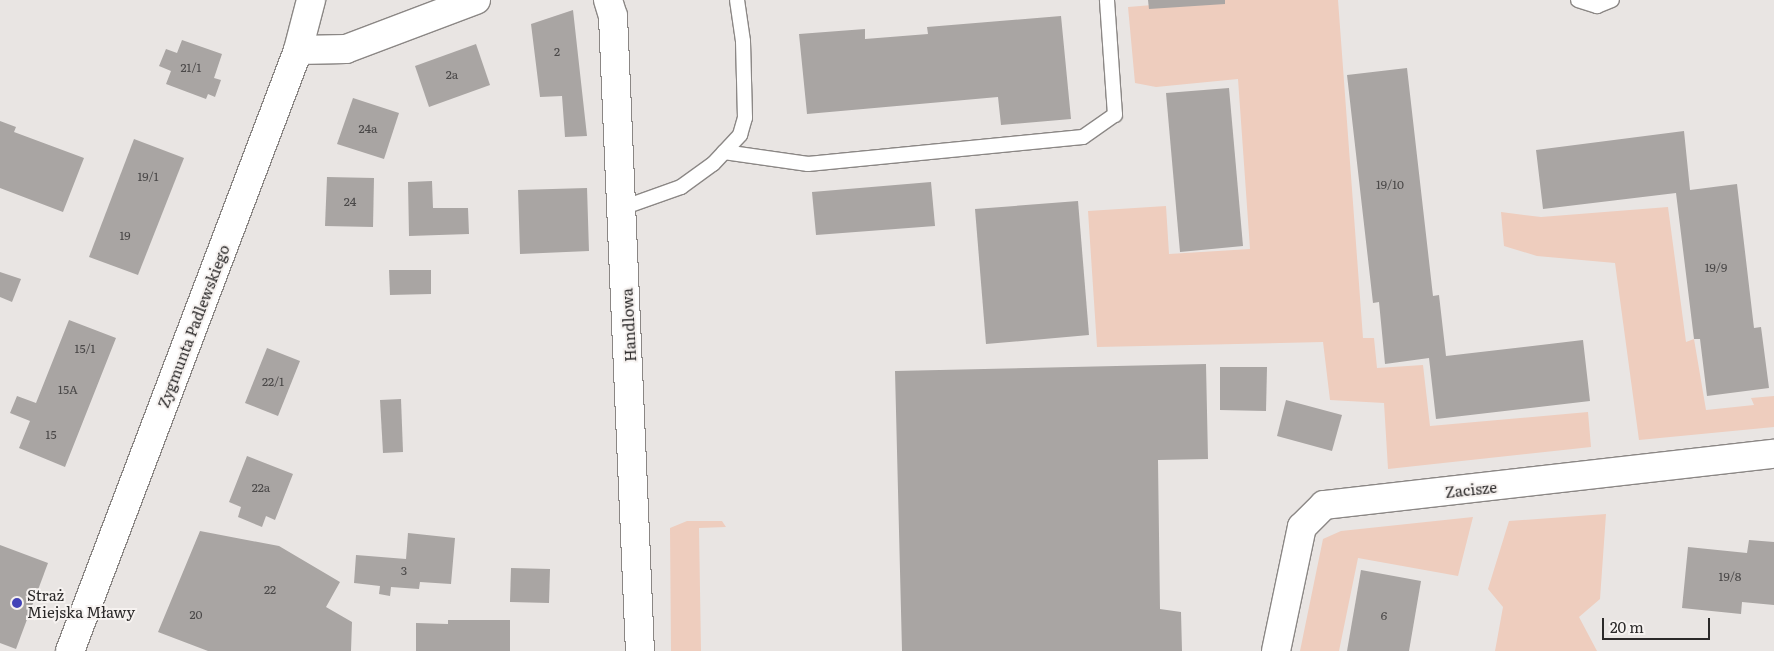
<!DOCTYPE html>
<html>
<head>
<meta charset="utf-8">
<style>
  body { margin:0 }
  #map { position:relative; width:1774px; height:651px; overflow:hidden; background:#e9e5e3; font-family:Literata,serif }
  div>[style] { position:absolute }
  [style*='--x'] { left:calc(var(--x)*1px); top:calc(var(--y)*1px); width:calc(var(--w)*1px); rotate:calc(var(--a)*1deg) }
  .green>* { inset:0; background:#eecdbe }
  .building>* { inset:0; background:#a9a5a3 }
  .roads { filter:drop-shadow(1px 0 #8b8785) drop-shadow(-1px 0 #8b8785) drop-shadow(0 1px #8b8785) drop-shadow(0 -1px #8b8785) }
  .service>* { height:14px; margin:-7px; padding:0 7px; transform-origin:7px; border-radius:7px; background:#fff }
  .minor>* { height:28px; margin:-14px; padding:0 14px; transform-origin:14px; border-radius:14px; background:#fff }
  .tertiary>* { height:28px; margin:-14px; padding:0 14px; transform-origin:14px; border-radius:14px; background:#fff }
  .dots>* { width:14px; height:14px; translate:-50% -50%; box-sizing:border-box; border:2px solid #f6f2f0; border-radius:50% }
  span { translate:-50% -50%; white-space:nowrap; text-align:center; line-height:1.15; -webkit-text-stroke:4px #f6f2f0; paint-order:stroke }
  .number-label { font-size:12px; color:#4a4848 }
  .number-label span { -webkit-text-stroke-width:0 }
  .street-label { font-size:15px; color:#2b2929 }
  .poi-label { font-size:15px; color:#2b2929 }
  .left { translate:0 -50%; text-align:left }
  .scale { position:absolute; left:1602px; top:618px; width:108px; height:22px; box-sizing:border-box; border:2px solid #2b2929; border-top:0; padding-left:6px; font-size:15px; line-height:18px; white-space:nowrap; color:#2b2929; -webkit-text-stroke:4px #f6f2f0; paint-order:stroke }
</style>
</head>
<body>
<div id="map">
  <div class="green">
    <i style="clip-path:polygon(1214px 0,1338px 0,1363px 338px,1374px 338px,1377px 368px,1423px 365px,1430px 426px,1588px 412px,1591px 447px,1388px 469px,1384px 403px,1330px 400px,1323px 342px,1097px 347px,1088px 211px,1166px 206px,1169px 254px,1250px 249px,1238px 79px,1156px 87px,1135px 83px,1128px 7px)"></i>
    <i style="clip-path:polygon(1668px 207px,1686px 342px,1694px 339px,1706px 410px,1754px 405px,1751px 398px,1774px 396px,1774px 427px,1639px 440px,1615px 263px,1537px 256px,1504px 246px,1501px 212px,1541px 217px)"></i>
    <i style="clip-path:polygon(1606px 514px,1600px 599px,1579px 617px,1597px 651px,1495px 651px,1503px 607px,1488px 589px,1509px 521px)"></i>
    <i style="clip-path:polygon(1473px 517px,1458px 576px,1358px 558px,1339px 651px,1300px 651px,1323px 539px,1341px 531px)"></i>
    <i style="clip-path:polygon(687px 521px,722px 521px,726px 527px,699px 528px,701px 651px,671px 651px,670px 528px)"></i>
  </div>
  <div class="building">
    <i style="clip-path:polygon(1148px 0,1225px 0,1225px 4px,1149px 9px)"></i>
    <i style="clip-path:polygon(573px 10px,587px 136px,565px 137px,562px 96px,540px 97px,531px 24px)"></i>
    <i style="clip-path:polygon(1061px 16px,1071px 119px,1001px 125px,998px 97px,807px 114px,799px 34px,865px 29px,865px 39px,928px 34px,927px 27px)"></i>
    <i style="clip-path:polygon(182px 40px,222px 54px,214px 78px,221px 80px,215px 97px,208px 94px,206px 99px,166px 84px,171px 71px,159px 66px,166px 49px,177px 53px)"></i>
    <i style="clip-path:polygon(476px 44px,490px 85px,429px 107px,415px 66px)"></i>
    <i style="clip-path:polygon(1407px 68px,1433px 296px,1439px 295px,1446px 356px,1583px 340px,1590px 401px,1436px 419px,1429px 358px,1385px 364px,1379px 302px,1373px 303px,1347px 75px)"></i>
    <i style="clip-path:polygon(1229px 88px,1243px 246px,1180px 252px,1166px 93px)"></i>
    <i style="clip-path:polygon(353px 98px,399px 113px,384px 159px,337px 144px)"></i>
    <i style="clip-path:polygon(0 121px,16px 127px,14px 132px,84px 158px,63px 212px,0 188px)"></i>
    <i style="clip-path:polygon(1684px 131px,1690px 190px,1737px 184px,1754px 328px,1761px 327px,1769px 388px,1707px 396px,1700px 339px,1694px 339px,1676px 193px,1543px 209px,1536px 150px)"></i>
    <i style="clip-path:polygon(134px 139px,184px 158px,138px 275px,89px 257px)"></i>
    <i style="clip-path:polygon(327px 177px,374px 178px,373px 227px,325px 226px)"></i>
    <i style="clip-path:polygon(432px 181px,433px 208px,468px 208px,469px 234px,409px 236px,408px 182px)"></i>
    <i style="clip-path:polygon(931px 182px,935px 226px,816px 235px,812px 192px)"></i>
    <i style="clip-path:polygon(587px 188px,589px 251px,520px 254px,518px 190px)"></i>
    <i style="clip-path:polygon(1078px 201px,1089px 335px,986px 344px,975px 209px)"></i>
    <i style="clip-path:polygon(389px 270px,431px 270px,431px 294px,390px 295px)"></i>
    <i style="clip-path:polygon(0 272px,21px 279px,12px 302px,0 297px)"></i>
    <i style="clip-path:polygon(69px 320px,116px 338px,65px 467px,19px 448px,30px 421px,10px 413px,17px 396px,36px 403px)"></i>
    <i style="clip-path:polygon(267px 348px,300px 361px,278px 416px,245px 403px)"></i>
    <i style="clip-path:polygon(1206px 364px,1208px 459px,1158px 460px,1160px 609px,1181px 612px,1182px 651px,902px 651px,895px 371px)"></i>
    <i style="clip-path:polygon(1220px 367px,1267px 367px,1266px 411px,1220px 410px)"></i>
    <i style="clip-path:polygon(401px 399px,403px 452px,383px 453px,380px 400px)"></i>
    <i style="clip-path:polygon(1286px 400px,1342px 415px,1332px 451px,1277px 436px)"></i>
    <i style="clip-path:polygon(247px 456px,293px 474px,275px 520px,266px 516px,262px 527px,238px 517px,241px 507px,229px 502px)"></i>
    <i style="clip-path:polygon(200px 531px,279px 546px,340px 582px,326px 607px,352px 622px,351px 651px,208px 651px,158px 632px)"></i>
    <i style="clip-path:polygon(408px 533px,455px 538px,451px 584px,420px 582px,419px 589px,391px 587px,390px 596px,379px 594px,380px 586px,354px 583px,356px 555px,406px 559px)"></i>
    <i style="clip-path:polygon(1749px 540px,1774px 542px,1774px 605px,1742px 602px,1741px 614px,1682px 608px,1688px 547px,1747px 553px)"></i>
    <i style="clip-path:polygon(0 545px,48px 563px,16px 649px,0 643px)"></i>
    <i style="clip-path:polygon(511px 568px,550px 569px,549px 603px,510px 602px)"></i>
    <i style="clip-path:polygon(1361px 570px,1421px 581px,1409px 651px,1347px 651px)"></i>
    <i style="clip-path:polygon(448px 620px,510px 620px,510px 651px,416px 651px,416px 623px,448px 624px)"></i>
  </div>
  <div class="roads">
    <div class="service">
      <i style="--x:1578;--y:0;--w:20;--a:18"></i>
      <i style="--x:1597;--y:6;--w:16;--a:-22"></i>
      <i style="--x:724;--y:152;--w:85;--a:8.1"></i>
      <i style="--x:808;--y:164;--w:276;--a:-5.6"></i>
      <i style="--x:1083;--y:137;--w:39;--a:-35"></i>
      <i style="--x:1115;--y:115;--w:115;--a:-94"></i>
      <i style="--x:622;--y:208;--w:63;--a:-19.6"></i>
      <i style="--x:681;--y:187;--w:39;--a:-36"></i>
      <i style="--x:713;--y:164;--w:40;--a:-47"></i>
      <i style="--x:740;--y:135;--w:18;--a:-74"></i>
      <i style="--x:745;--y:118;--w:77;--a:-91.5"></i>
      <i style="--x:743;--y:41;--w:41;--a:-98.3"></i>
    </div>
    <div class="minor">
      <i style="--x:608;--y:0;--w:17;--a:73"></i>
      <i style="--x:613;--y:16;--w:636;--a:87.57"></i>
      <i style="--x:298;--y:50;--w:48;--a:-1.2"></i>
      <i style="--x:346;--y:49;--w:139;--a:-20.7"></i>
      <i style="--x:1276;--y:651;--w:127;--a:-78.2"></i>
      <i style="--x:1302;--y:527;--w:31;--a:-45"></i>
      <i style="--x:1324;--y:505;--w:453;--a:-6.5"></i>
    </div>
    <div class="tertiary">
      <i style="--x:70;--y:651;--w:643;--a:-69.22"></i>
      <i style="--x:298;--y:50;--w:52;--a:-75.4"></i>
    </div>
  </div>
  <div class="dots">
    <i style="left:17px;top:603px;background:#4242b7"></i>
  </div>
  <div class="number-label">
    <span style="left:557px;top:52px">2</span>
    <span style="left:191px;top:68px">21/1</span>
    <span style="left:452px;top:75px">2a</span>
    <span style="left:368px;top:129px">24a</span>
    <span style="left:148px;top:177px">19/1</span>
    <span style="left:1390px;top:185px">19/10</span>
    <span style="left:350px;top:202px">24</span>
    <span style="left:125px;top:236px">19</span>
    <span style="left:1716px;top:268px">19/9</span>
    <span style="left:85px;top:349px">15/1</span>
    <span style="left:273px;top:382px">22/1</span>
    <span style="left:68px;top:390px">15A</span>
    <span style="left:51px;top:435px">15</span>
    <span style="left:261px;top:488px">22a</span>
    <span style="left:404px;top:571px">3</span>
    <span style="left:1730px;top:577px">19/8</span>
    <span style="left:270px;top:590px">22</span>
    <span style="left:196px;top:615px">20</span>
    <span style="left:1384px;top:616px">6</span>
  </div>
  <div class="street-label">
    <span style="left:628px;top:325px;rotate:-93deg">Handlowa</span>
    <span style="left:193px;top:326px;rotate:-69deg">Zygmunta Padlewskiego</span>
    <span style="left:1471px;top:489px;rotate:-6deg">Zacisze</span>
  </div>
  <div class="poi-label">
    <span class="left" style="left:27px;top:603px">Straż<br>Miejska Mławy</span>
  </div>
  <div class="scale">20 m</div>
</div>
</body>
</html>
